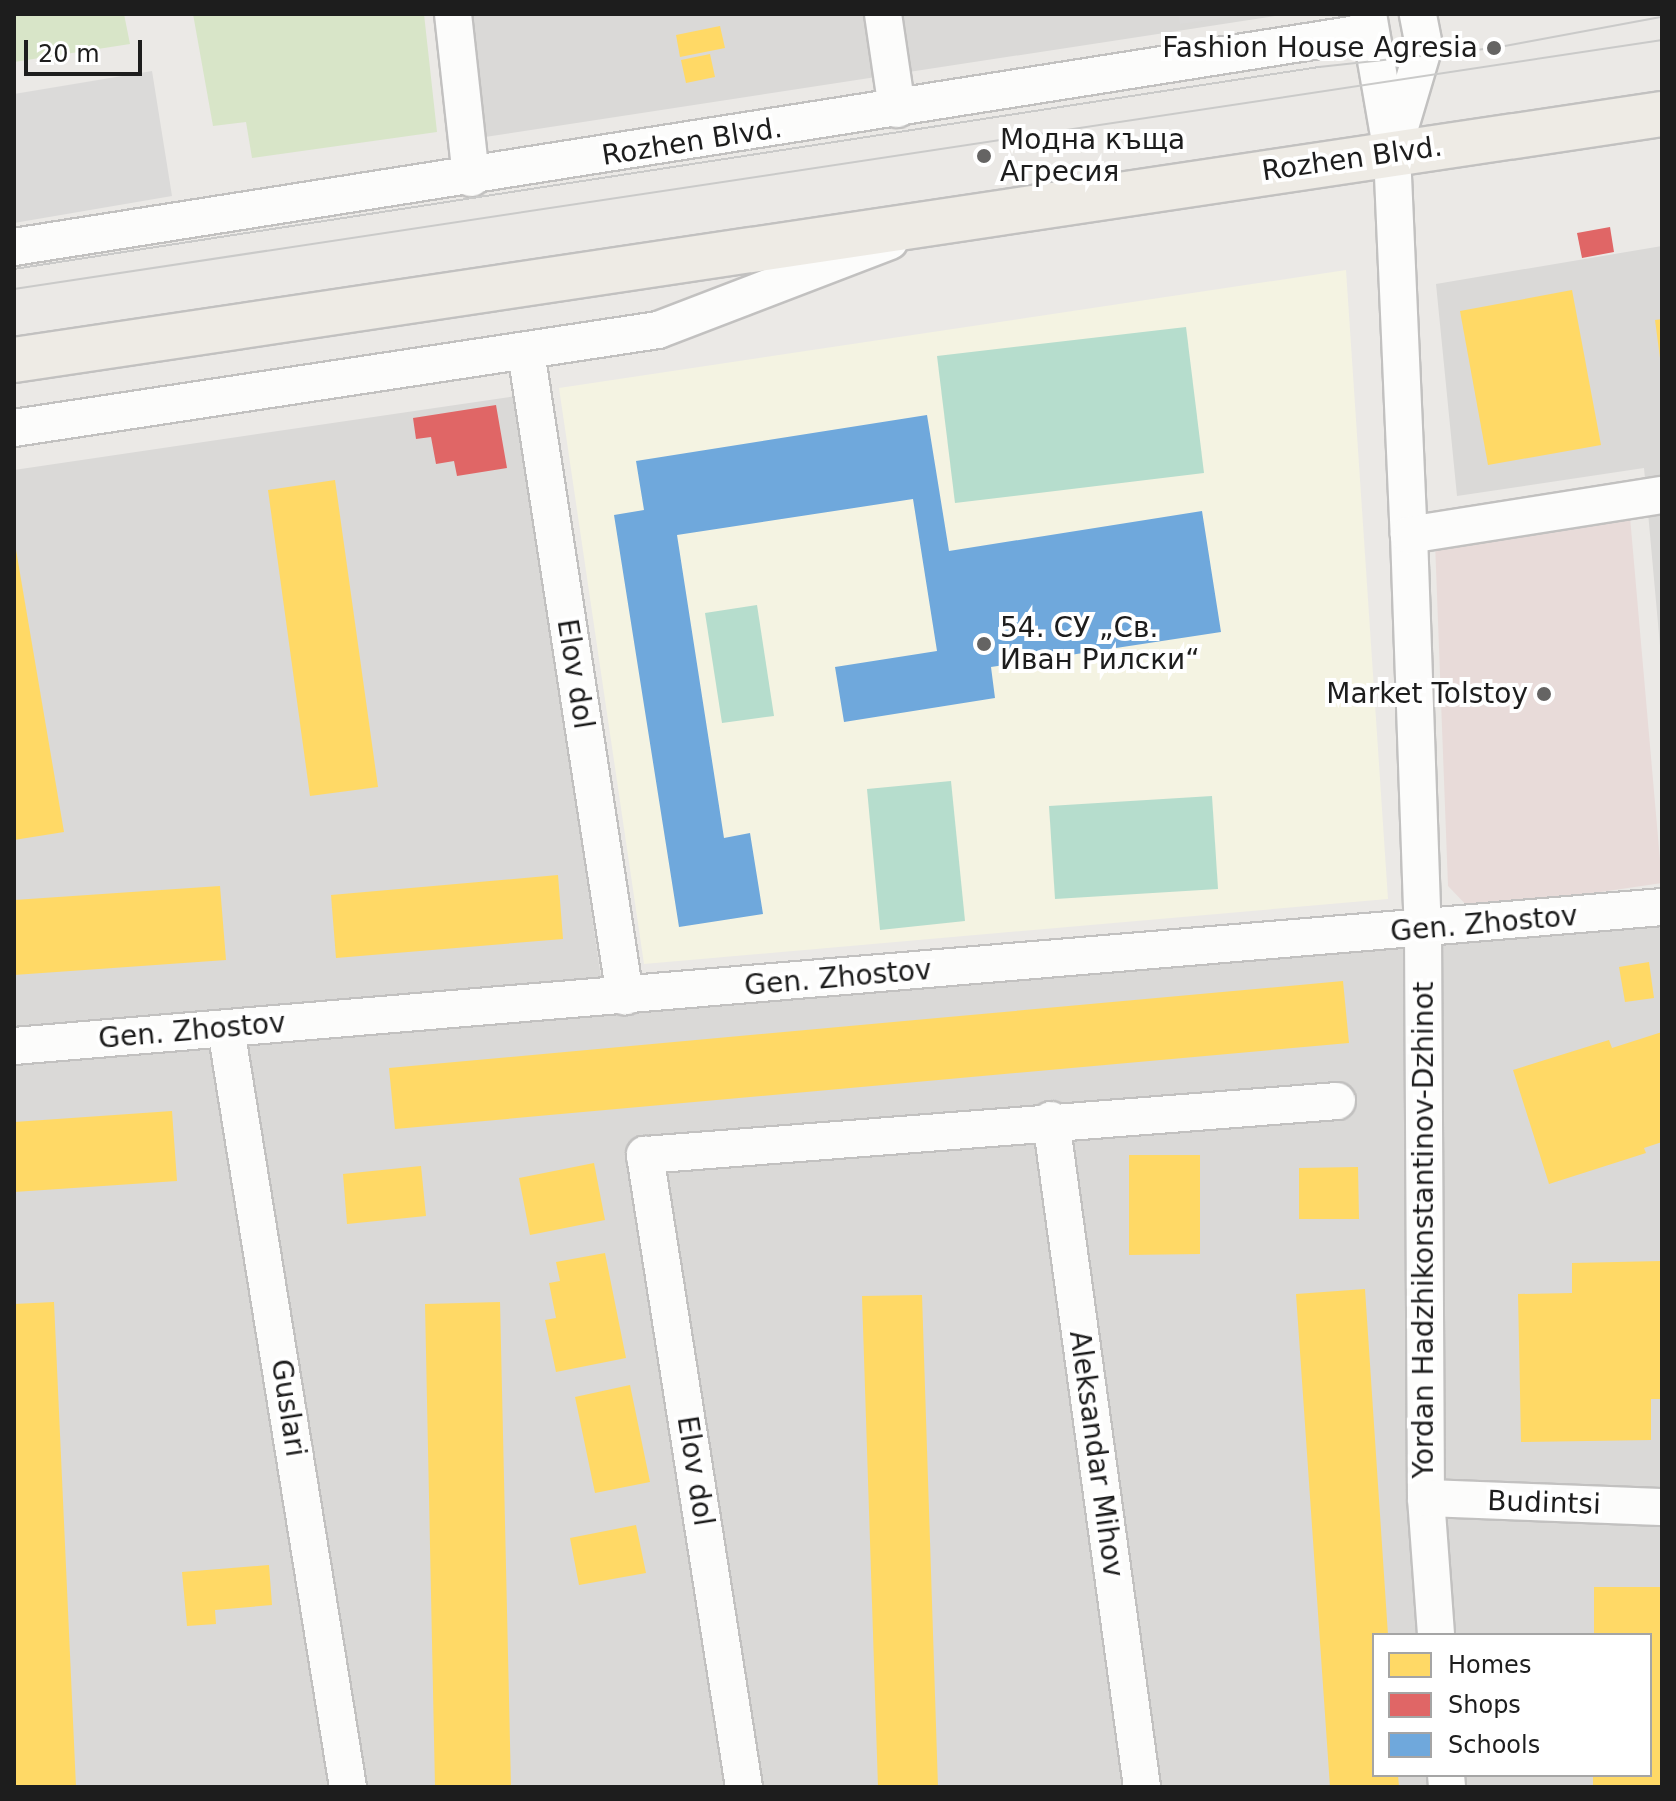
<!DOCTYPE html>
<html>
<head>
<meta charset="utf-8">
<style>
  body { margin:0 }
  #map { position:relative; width:1676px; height:1801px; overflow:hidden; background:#ebe9e6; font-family:"DejaVu Sans",sans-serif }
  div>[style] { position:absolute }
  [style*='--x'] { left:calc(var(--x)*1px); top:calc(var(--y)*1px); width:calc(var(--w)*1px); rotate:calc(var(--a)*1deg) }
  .residential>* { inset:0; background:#dad9d7 }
  .commercial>* { inset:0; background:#e8dbd9 }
  .education>* { inset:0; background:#f4f3e2 }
  .grass>* { inset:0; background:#d8e5c8 }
  .pitch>* { inset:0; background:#b6ddcd }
  .parking>* { inset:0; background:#dbdad9 }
  .homes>* { inset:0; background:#ffd966 }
  .shops>* { inset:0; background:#e06666 }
  .schools>* { inset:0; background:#6fa8dc }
  .roads { filter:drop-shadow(2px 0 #c2c1c0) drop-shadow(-2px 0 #c2c1c0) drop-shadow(0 2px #c2c1c0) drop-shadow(0 -2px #c2c1c0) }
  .street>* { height:36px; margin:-18px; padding:0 18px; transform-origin:18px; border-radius:18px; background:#fcfcfb }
  .primary>* { height:44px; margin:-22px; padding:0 22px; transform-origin:22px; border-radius:22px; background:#eeebe5 }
  .tram>* { height:2px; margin:-1px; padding:0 1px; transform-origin:1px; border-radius:1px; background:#cacac9 }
  .dots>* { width:22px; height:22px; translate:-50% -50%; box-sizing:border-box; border:4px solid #fff; border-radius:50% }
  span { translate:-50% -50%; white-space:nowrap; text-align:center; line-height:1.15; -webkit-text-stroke:8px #fff; paint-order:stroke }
  .poi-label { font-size:28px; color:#1d1d1d }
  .right { translate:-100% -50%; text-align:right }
  .left { translate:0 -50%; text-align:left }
  .street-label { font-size:28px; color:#1d1d1d }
  .frame { position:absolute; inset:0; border:16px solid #1d1d1d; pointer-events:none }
  .legend { position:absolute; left:1372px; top:1633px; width:280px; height:144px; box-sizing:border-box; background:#fff; border:2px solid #a5a5a5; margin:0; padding:10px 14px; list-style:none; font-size:24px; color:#1d1d1d }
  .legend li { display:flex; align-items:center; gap:16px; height:40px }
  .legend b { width:40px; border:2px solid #a5a5a5 }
  .scale { position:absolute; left:24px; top:40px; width:118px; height:36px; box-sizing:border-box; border:4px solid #1d1d1d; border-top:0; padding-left:10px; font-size:24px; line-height:28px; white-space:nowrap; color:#1d1d1d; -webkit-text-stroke:6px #fff; paint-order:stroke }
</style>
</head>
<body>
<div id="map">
  <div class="residential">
    <i style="clip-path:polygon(472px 14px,1288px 14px,485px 137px)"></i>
    <i style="clip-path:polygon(1662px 246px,1662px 668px,1644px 468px,1457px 496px,1436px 284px)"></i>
    <i style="clip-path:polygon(evenodd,516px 396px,606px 1011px,1662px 916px,1662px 1787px,14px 1787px,14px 470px,516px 396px,1374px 1635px,1650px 1635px,1650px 1775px,1374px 1775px,1374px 1635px)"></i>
  </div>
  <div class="commercial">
    <i style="clip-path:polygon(1630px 517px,1662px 883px,1472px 911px,1448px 886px,1435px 542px)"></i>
  </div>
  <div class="education">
    <i style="clip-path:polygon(1346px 270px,1388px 899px,644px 964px,559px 388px)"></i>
  </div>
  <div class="grass">
    <i style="clip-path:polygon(14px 14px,124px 14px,130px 44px,14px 62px)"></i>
    <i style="clip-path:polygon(193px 14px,424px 14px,437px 132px,252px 158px,246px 122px,213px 126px)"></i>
  </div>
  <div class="pitch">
    <i style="clip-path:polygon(1186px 327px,1204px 473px,955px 503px,937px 356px)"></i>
    <i style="clip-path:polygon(757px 605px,774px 716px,722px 723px,705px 613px)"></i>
    <i style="clip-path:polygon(951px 781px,965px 921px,880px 930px,867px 789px)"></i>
    <i style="clip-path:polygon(1212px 796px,1218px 889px,1055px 899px,1049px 806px)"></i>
  </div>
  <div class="parking">
    <i style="clip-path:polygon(1178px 14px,1252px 14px,1180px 24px)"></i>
    <i style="clip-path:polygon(152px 71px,172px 196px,14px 223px,14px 94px)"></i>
  </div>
  <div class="homes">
    <i style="clip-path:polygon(720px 26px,725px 48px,680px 57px,676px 35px)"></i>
    <i style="clip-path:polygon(710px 54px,715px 77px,686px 83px,681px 60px)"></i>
    <i style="clip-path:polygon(1572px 290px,1601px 445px,1488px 465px,1460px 311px)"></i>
    <i style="clip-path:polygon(1662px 319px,1662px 357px,1660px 358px,1655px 320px)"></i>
    <i style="clip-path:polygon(335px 480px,378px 787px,310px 796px,268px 490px)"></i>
    <i style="clip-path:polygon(14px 538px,64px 832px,14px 840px)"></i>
    <i style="clip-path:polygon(558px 875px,563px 939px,336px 958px,331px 895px)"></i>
    <i style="clip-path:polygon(220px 886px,226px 960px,14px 975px,14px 900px)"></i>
    <i style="clip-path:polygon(1649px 962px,1654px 998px,1625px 1002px,1619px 967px)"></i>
    <i style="clip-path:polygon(1343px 981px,1349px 1043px,395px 1129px,389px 1068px)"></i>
    <i style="clip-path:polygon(1662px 1032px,1662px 1142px,1644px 1148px,1646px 1153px,1549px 1184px,1513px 1070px,1609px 1040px,1612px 1048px)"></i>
    <i style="clip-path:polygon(172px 1111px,177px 1181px,14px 1192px,14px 1122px)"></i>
    <i style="clip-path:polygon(1129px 1155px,1200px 1155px,1200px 1254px,1129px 1255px)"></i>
    <i style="clip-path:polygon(594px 1163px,605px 1220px,530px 1235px,519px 1178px)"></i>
    <i style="clip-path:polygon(421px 1166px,426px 1216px,347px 1224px,343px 1174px)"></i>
    <i style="clip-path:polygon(1358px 1167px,1359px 1219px,1299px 1219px,1299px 1168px)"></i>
    <i style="clip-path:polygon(605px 1253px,626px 1358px,556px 1372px,545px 1320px,556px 1318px,549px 1283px,560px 1281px,556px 1262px)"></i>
    <i style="clip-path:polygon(1662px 1261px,1662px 1399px,1651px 1399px,1651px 1440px,1521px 1442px,1518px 1294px,1572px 1293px,1572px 1263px)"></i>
    <i style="clip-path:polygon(1365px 1289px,1388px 1635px,1374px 1635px,1374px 1775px,1398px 1775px,1399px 1787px,1330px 1787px,1296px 1294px)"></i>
    <i style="clip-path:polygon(922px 1295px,938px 1787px,878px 1787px,862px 1296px)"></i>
    <i style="clip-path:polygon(54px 1302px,76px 1787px,14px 1787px,14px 1304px)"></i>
    <i style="clip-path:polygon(500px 1302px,511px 1787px,435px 1787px,425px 1304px)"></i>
    <i style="clip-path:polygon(630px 1385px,650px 1482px,595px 1493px,575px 1397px)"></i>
    <i style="clip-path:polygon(636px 1525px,646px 1573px,579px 1585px,570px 1538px)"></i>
    <i style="clip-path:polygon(269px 1565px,272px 1605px,215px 1610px,216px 1624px,187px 1626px,182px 1572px)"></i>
    <i style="clip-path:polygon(1594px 1587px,1662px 1587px,1662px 1787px,1593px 1787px,1593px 1775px,1650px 1775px,1650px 1635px,1594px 1635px)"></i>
  </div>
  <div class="shops">
    <i style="clip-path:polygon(1610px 227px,1614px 252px,1582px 258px,1577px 233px)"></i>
    <i style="clip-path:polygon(496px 405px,507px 468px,457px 476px,454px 461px,436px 464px,431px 437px,416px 439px,413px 418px)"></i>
  </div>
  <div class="schools">
    <i style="clip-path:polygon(927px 415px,949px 551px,1202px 511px,1221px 632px,991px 667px,995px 698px,844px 722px,835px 667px,937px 651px,913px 499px,677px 535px,724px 838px,750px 833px,763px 914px,679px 927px,614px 515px,644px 510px,636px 461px)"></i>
  </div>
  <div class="roads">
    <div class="street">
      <i style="--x:453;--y:14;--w:165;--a:83.7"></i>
      <i style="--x:883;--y:14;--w:96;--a:81.6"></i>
      <i style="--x:1368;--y:14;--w:141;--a:80.2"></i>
      <i style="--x:1392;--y:153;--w:382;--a:87.5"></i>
      <i style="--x:1409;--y:535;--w:395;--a:88"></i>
      <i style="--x:1423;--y:930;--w:568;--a:89.7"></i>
      <i style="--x:1426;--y:1498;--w:137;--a:85.8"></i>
      <i style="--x:1395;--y:144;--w:102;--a:-73.5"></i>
      <i style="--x:1424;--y:46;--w:33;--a:-101"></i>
      <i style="--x:14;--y:247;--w:1373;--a:-9.01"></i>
      <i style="--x:526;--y:352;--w:652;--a:81.26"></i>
      <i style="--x:14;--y:428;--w:651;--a:-8.65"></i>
      <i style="--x:658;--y:330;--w:248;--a:-21"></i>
      <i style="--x:1409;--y:535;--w:256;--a:-9"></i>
      <i style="--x:226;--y:1029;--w:768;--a:80.86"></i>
      <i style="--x:14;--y:1046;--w:1654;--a:-4.82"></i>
      <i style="--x:1051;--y:1120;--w:673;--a:82.23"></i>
      <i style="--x:1426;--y:1498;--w:236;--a:2.2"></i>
      <i style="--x:1446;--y:1775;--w:12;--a:85"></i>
      <i style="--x:744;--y:1787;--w:640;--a:-98.9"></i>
      <i style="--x:645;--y:1155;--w:694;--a:-4.46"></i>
    </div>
    <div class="primary">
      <i style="--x:14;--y:360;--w:1666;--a:-8.49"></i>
    </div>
  </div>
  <div class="tram">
    <i style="--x:14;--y:269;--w:1321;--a:-8.8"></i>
    <i style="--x:1319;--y:67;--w:176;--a:-6.2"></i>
    <i style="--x:1494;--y:48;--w:171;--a:-10.5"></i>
    <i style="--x:14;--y:289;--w:1667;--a:-8.59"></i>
  </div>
  <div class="dots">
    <i style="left:1494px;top:48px;background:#656463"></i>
    <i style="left:984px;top:156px;background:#656463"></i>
    <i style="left:984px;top:644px;background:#656463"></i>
    <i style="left:1544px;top:694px;background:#656463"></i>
  </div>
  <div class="poi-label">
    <span class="right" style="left:1478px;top:48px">Fashion House Agresia</span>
    <span class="left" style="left:1000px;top:156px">Модна къща<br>Агресия</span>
    <span class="left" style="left:1000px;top:644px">54. СУ „Св.<br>Иван Рилски“</span>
    <span class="right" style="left:1528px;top:694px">Market Tolstoy</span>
  </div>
  <div class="street-label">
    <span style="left:692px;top:142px;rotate:-9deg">Rozhen Blvd.</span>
    <span style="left:1352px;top:159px;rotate:-8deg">Rozhen Blvd.</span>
    <span style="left:575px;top:674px;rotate:81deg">Elov dol</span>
    <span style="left:1484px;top:924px;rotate:-5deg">Gen. Zhostov</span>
    <span style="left:838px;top:978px;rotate:-5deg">Gen. Zhostov</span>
    <span style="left:192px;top:1031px;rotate:-5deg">Gen. Zhostov</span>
    <span style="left:1424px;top:1230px;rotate:-90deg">Yordan Hadzhikonstantinov-Dzhinot</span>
    <span style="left:288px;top:1408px;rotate:81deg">Guslari</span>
    <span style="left:1096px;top:1454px;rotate:82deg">Aleksandar Mihov</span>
    <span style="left:695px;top:1471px;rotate:81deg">Elov dol</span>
    <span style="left:1544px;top:1503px;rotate:2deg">Budintsi</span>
  </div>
  <div class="frame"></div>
  <ul class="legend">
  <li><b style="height:22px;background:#ffd966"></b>Homes</li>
  <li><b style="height:22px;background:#e06666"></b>Shops</li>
  <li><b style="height:22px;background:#6fa8dc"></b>Schools</li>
  </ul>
  <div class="scale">20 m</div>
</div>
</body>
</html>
